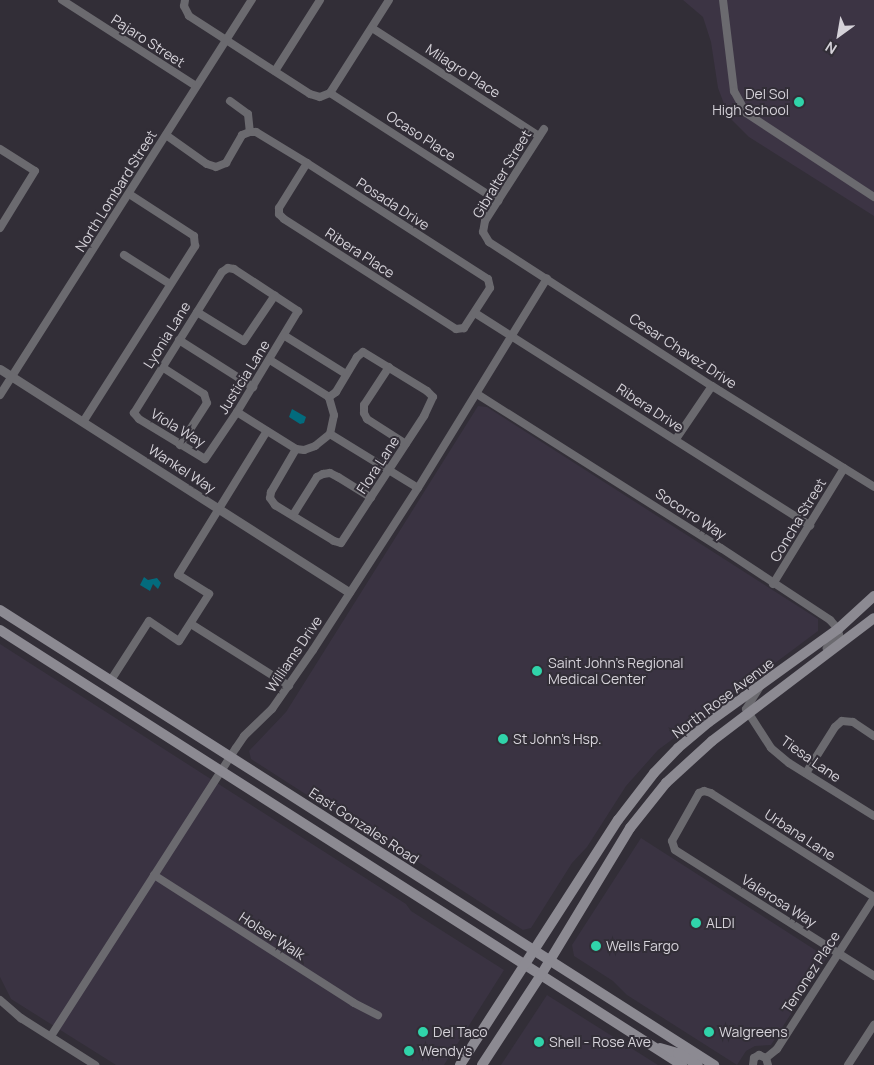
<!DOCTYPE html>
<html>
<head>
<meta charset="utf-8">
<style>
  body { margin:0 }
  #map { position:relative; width:874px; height:1065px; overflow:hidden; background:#322e37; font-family:Manrope,sans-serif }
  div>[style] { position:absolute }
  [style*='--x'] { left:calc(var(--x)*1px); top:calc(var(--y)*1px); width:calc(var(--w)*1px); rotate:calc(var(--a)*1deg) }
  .built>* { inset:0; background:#3a3342 }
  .education>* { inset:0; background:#3c3444 }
  .water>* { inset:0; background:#036b7d }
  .minor>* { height:8px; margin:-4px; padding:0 4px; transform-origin:4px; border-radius:4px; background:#6b6a6f }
  .tertiary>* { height:9px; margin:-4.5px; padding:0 4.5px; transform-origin:4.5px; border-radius:4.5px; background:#6b6a6f }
  .secondary>* { height:10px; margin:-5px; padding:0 5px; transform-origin:5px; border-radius:5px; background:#8c8a92 }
  .dots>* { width:14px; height:14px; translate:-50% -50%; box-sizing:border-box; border:2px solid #322e37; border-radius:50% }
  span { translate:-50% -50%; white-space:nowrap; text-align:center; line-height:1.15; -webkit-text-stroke:4px #322e37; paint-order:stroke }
  .street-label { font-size:14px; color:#d5d2d9 }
  .poi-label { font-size:14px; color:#d5d2d9 }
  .right { translate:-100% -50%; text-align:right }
  .left { translate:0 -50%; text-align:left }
  .north { position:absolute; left:814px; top:10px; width:50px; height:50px; -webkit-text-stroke:4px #322e37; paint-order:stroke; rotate:212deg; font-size:14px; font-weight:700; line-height:20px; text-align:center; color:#d5d2d9 }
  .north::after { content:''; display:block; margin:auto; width:18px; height:22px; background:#d5d2d9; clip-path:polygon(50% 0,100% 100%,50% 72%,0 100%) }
</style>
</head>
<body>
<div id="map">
  <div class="built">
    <i style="clip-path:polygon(478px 406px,487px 407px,818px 619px,818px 631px,658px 750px,626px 786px,587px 847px,572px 863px,531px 928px,523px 930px,386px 841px,380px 842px,251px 759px,249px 751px,286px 712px)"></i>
    <i style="clip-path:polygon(0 644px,406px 904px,411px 911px,504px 970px,444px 1065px,116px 1065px,11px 999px,0 977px)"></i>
    <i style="clip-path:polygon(641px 838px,823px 955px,826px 959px,771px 1045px,755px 1046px,746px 1051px,737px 1065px,627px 995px,613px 981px,574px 956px,572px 945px)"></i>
    <i style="clip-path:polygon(547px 995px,658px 1065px,501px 1065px)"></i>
  </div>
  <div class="education">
    <i style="clip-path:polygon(683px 0,874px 0,874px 216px,749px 137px,729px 117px,718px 88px,711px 42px,703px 17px)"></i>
  </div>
  <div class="water">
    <i style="clip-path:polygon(292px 409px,306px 417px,304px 423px,300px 424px,289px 417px)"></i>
    <i style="clip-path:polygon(144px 577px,148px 580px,157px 578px,161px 583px,158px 589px,153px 584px,150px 591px,140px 585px)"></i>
  </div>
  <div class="minor">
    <i style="--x:62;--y:0;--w:159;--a:32.7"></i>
    <i style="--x:185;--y:0;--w:6;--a:99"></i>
    <i style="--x:184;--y:6;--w:11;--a:63"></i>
    <i style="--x:189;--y:16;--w:144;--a:32.8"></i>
    <i style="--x:310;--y:94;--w:10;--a:17"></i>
    <i style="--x:320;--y:97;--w:11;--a:-22"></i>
    <i style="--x:330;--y:93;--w:110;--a:-57.6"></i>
    <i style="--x:723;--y:0;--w:92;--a:83.1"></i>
    <i style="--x:734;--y:91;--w:25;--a:61"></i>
    <i style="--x:746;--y:113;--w:153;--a:33.3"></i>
    <i style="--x:372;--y:28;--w:199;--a:32.9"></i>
    <i style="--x:275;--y:71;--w:84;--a:-57.6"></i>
    <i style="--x:330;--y:93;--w:200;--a:32.7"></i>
    <i style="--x:230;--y:101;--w:22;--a:36"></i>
    <i style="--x:248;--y:114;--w:18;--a:84"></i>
    <i style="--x:250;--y:132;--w:6;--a:0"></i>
    <i style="--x:256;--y:132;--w:60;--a:31.3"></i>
    <i style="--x:307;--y:163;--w:215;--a:32.7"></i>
    <i style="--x:488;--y:279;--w:9;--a:77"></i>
    <i style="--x:490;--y:288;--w:48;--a:123"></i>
    <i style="--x:464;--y:328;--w:8;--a:173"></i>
    <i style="--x:456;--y:329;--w:204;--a:-147.4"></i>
    <i style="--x:284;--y:219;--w:7;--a:-135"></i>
    <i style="--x:279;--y:214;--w:6;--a:-90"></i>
    <i style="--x:279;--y:208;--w:53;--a:-58.1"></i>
    <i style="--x:544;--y:129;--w:109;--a:122.7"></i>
    <i style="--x:485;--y:221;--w:11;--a:100"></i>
    <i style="--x:483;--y:232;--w:12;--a:59"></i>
    <i style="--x:489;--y:242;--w:265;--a:32.9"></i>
    <i style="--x:712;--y:386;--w:191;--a:31.9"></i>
    <i style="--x:166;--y:135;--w:50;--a:35.3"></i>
    <i style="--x:207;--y:164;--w:9;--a:18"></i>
    <i style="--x:216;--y:167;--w:11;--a:-22"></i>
    <i style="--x:226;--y:163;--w:32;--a:-60"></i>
    <i style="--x:242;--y:135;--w:9;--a:-21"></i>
    <i style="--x:0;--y:149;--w:41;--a:32.2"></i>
    <i style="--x:35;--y:171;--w:67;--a:121.6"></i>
    <i style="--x:124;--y:255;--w:54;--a:32.2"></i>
    <i style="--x:228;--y:268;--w:6;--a:9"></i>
    <i style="--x:234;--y:269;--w:77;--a:33.3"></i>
    <i style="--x:298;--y:311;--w:118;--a:121.1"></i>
    <i style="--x:237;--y:412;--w:57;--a:124.2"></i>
    <i style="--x:205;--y:459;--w:77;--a:-148.8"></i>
    <i style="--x:139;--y:419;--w:8;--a:-130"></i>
    <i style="--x:134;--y:413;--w:166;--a:-58"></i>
    <i style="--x:222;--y:272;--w:7;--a:-34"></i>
    <i style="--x:197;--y:312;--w:55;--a:31.7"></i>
    <i style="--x:244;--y:341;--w:55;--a:-56"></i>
    <i style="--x:475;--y:313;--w:397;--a:32.4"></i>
    <i style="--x:285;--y:336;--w:72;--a:31.9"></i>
    <i style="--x:179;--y:340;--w:88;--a:32.4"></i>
    <i style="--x:162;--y:367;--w:50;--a:32.7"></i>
    <i style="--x:204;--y:394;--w:9;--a:72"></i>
    <i style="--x:207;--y:403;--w:50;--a:122.7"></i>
    <i style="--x:389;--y:367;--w:45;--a:123.3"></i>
    <i style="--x:364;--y:405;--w:8;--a:90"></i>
    <i style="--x:364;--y:413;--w:7;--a:63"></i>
    <i style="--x:367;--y:419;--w:46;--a:32.7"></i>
    <i style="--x:477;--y:394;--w:289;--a:32.3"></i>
    <i style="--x:721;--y:548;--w:131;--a:33.4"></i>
    <i style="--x:830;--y:620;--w:12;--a:48"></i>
    <i style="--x:838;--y:629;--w:6;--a:81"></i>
    <i style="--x:839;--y:635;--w:18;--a:133"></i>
    <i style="--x:0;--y:395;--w:469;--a:-57.5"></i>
    <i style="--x:237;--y:412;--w:70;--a:32.1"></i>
    <i style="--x:296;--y:449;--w:8;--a:7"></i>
    <i style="--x:304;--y:450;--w:12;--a:-20"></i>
    <i style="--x:315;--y:446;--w:19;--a:-39"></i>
    <i style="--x:330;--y:434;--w:19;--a:-78"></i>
    <i style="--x:334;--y:415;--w:19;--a:-106"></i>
    <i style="--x:329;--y:397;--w:70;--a:-147.9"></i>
    <i style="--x:83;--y:422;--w:209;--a:-57.5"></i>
    <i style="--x:195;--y:246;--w:10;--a:-96"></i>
    <i style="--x:194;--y:236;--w:77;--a:-147.1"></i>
    <i style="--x:330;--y:434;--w:103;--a:31.5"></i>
    <i style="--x:676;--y:439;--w:64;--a:-55.8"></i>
    <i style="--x:296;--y:449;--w:50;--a:120.2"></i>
    <i style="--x:271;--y:492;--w:6;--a:99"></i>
    <i style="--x:270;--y:498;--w:9;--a:54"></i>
    <i style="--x:275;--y:505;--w:69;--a:31.4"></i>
    <i style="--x:334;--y:541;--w:7;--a:16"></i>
    <i style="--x:341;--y:543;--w:152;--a:-56.8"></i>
    <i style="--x:424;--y:416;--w:21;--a:-65"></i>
    <i style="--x:433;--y:397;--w:8;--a:-135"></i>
    <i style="--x:427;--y:391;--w:75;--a:-148.6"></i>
    <i style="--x:363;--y:352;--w:8;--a:140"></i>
    <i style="--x:357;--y:357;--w:41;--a:121"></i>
    <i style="--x:336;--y:392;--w:9;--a:144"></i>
    <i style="--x:293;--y:515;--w:45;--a:-57.7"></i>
    <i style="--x:317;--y:477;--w:7;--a:-27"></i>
    <i style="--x:323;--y:474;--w:7;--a:-8"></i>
    <i style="--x:330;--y:473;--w:9;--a:27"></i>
    <i style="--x:338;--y:477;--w:39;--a:32"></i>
    <i style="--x:773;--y:584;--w:136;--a:-58.5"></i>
    <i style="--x:191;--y:624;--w:116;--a:32.3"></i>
    <i style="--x:111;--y:680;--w:70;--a:-57.2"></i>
    <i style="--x:149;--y:621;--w:36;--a:34"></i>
    <i style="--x:179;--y:641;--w:56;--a:-57.4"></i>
    <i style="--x:209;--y:594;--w:36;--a:-148"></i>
    <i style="--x:178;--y:575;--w:169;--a:-58.3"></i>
    <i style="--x:761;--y:685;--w:28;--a:122"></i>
    <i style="--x:746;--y:709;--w:46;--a:57.3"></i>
    <i style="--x:771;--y:748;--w:23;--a:40"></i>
    <i style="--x:789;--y:763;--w:100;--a:31.9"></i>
    <i style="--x:806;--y:773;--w:54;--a:-57.8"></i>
    <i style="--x:835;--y:727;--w:9;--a:-41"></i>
    <i style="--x:842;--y:721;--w:11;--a:5"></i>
    <i style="--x:853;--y:722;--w:25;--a:34"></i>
    <i style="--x:154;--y:875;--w:237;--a:32.6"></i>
    <i style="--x:354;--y:1003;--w:27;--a:27"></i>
    <i style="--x:874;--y:897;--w:193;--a:-147.5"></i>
    <i style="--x:711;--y:793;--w:7;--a:-164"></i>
    <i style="--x:704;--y:791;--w:5;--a:158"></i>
    <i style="--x:699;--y:793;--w:55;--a:119.4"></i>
    <i style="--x:672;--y:841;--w:9;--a:72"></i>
    <i style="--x:675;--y:850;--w:236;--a:32.3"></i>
    <i style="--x:0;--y:1000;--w:28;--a:41"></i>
    <i style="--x:21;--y:1018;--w:88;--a:32.4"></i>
    <i style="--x:51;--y:1036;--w:342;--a:-57.3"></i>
    <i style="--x:236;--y:748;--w:14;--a:-56"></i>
    <i style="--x:244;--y:736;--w:39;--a:-44"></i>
    <i style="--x:272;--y:709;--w:72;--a:-55.2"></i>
    <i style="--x:313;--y:650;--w:193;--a:-57.1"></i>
    <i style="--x:418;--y:488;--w:246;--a:-58.4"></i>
    <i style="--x:766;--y:1058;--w:14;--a:-39"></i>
    <i style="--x:777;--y:1049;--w:179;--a:-57.3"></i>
    <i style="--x:753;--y:1065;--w:7;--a:-82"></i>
    <i style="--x:754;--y:1058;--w:6;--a:-31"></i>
    <i style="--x:759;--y:1055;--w:8;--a:23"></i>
    <i style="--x:766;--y:1058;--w:7;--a:74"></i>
    <i style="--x:848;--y:1065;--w:48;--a:-57"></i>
  </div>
  <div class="tertiary">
    <i style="--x:0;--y:369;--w:414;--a:32.6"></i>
  </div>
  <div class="secondary">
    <i style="--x:0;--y:610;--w:847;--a:32.51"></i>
    <i style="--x:0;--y:630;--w:809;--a:32.53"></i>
    <i style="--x:660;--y:1048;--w:19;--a:16"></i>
    <i style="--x:678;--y:1053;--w:23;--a:31"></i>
    <i style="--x:460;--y:1065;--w:292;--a:-57.2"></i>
    <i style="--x:618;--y:820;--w:59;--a:-52.5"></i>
    <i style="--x:654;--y:773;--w:35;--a:-46"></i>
    <i style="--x:678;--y:748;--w:40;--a:-40"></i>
    <i style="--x:709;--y:722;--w:159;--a:-35.8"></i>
    <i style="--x:838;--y:629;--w:49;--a:-42.5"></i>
    <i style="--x:482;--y:1065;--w:108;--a:-56.8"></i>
    <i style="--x:541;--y:975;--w:172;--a:-58.8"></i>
    <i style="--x:630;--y:828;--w:58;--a:-51.3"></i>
    <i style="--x:666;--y:783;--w:62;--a:-42.4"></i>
    <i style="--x:712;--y:741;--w:203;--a:-37.2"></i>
  </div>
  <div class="dots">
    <i style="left:799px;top:102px;background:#30d4aa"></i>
    <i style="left:537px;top:671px;background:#30d4aa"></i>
    <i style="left:503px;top:739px;background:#30d4aa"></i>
    <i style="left:696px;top:923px;background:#30d4aa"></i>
    <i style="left:596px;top:946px;background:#30d4aa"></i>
    <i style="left:423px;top:1032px;background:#30d4aa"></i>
    <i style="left:709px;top:1032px;background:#30d4aa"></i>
    <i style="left:539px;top:1042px;background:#30d4aa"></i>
    <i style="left:409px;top:1051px;background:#30d4aa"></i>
  </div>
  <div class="street-label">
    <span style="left:148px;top:41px;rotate:33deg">Pajaro Street</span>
    <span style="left:463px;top:71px;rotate:33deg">Milagro Place</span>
    <span style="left:421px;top:136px;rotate:33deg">Ocaso Place</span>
    <span style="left:502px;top:174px;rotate:-59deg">Gibralter Street</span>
    <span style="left:116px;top:191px;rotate:-58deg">North Lombard Street</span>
    <span style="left:393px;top:204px;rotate:33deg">Posada Drive</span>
    <span style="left:360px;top:253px;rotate:33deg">Ribera Place</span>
    <span style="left:167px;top:335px;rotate:-58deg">Lyonia Lane</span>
    <span style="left:683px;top:351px;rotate:33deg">Cesar Chavez Drive</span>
    <span style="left:244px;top:377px;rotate:-58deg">Justicia Lane</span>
    <span style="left:650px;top:408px;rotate:33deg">Ribera Drive</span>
    <span style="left:178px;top:428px;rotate:31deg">Viola Way</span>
    <span style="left:378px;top:465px;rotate:-57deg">Flora Lane</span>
    <span style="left:182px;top:469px;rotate:33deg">Wankel Way</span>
    <span style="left:691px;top:514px;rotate:33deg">Socorro Way</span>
    <span style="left:798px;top:520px;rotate:-59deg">Concha Street</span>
    <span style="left:294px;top:654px;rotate:-56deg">Williams Drive</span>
    <span style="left:723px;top:698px;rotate:-37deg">North Rose Avenue</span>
    <span style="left:811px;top:759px;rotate:35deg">Tiesa Lane</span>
    <span style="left:364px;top:826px;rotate:33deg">East Gonzales Road</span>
    <span style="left:800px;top:835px;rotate:33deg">Urbana Lane</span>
    <span style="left:779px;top:901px;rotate:32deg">Valerosa Way</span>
    <span style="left:272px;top:936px;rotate:33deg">Holser Walk</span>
    <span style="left:811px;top:972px;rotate:-57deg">Tenonez Place</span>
  </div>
  <div class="poi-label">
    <span class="right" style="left:789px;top:102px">Del Sol<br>High School</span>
    <span class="left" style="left:548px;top:671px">Saint John's Regional<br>Medical Center</span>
    <span class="left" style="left:513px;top:739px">St John's Hsp.</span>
    <span class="left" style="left:706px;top:923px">ALDI</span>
    <span class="left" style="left:606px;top:946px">Wells Fargo</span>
    <span class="left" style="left:433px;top:1032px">Del Taco</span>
    <span class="left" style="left:719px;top:1032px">Walgreens</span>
    <span class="left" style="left:549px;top:1042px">Shell - Rose Ave</span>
    <span class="left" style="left:419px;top:1051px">Wendy's</span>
  </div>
  <div class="north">N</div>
</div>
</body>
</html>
